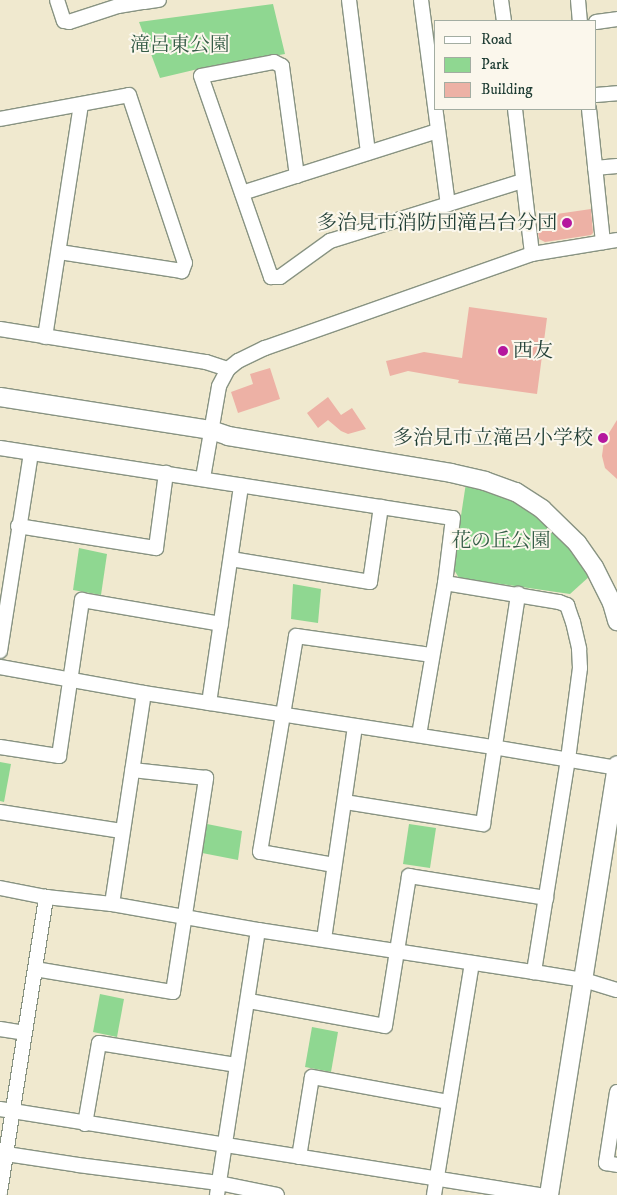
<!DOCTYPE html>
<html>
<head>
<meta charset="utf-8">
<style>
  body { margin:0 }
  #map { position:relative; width:617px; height:1195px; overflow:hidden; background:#f0e9cf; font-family:"IM FELL DW Pica","Noto Serif JP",serif }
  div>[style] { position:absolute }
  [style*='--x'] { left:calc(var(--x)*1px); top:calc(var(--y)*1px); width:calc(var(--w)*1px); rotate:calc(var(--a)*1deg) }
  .green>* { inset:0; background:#8fd791 }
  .building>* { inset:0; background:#edb1a5 }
  .roads { filter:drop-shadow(1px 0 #889382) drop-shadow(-1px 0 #889382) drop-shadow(0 1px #889382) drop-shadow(0 -1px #889382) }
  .minor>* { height:14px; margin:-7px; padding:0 7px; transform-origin:7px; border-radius:7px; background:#fff }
  .tertiary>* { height:18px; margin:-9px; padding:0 9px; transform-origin:9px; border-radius:9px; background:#fff }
  .dots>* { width:14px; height:14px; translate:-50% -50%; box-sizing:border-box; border:2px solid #fbf7ec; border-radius:50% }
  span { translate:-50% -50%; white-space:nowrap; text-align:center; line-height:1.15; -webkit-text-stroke:4px #fbf7ec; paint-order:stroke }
  .park-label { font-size:20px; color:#355c47 }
  .poi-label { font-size:20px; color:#1f3d34 }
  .right { translate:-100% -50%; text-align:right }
  .left { translate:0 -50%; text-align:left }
  .legend { position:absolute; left:434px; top:20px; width:162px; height:90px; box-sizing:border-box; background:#fbf7ec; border:1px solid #a3ada2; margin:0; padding:6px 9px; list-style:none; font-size:15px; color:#1f3d34 }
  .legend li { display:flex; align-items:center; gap:10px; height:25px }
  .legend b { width:25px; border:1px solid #a3ada2 }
</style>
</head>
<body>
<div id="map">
  <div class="green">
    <i style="clip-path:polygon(273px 4px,285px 54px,198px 69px,160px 78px,139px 22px)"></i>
    <i style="clip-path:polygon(466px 483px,492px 489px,524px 506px,552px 527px,574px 550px,591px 575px,570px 594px,459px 578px,453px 568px)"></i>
    <i style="clip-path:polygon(79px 548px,107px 554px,101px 595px,73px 590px)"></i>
    <i style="clip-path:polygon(293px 584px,321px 589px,318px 623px,291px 619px)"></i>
    <i style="clip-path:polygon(0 762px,11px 764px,4px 802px,0 801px)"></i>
    <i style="clip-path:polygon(202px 823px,242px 831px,238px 860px,197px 852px)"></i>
    <i style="clip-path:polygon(409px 824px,436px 828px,430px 868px,403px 864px)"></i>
    <i style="clip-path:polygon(100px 994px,124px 999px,117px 1037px,93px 1032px)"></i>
    <i style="clip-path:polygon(312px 1027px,338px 1032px,331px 1072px,305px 1067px)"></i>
  </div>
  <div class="building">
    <i style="clip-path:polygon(591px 209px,593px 233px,591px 235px,545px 242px,539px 239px,536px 217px)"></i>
    <i style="clip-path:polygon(469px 307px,547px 318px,537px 394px,458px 383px,459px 380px,408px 371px,390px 376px,386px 361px,424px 352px,462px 358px)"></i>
    <i style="clip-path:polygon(270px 368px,280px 399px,238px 413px,231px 392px,253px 384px,250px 374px)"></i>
    <i style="clip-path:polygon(328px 397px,341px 415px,352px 408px,366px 429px,348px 434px,341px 431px,328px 420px,318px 428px,307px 413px)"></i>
    <i style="clip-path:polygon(617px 420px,617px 479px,605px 468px,602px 456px,604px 441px)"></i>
  </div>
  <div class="roads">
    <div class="minor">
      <i style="--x:57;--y:0;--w:22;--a:72"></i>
      <i style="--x:64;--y:21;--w:5;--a:11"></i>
      <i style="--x:69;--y:22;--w:52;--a:-18.1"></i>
      <i style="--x:118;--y:6;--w:26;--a:-9"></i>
      <i style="--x:143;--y:0;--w:2;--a:63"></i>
      <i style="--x:144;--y:2;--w:15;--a:-8"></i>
      <i style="--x:349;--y:0;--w:154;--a:82.9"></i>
      <i style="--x:421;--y:0;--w:206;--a:82.5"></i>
      <i style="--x:501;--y:0;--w:21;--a:82"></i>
      <i style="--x:578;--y:0;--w:21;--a:85"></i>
      <i style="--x:596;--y:22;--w:21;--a:-8"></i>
      <i style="--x:596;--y:95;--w:21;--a:-5"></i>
      <i style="--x:515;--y:109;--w:146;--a:83.3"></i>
      <i style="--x:589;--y:109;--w:134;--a:84"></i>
      <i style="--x:0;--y:119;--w:131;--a:-10.5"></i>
      <i style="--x:129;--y:95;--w:177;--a:71.6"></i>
      <i style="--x:185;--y:263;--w:9;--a:111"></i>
      <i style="--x:182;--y:271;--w:124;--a:-171.2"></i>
      <i style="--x:595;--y:168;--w:22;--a:-5"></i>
      <i style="--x:297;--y:176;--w:111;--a:-97.8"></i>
      <i style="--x:282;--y:66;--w:9;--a:-153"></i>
      <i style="--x:274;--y:62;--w:74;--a:169.1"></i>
      <i style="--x:201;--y:76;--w:213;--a:70.8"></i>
      <i style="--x:271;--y:277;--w:9;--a:0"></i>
      <i style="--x:280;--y:277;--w:62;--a:-35.8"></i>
      <i style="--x:330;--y:241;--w:202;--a:-17.3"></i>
      <i style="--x:242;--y:193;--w:205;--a:-17.6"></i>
      <i style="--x:0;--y:329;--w:209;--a:9.1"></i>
      <i style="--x:206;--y:362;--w:23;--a:18"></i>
      <i style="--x:45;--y:337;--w:235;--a:-81.2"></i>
      <i style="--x:0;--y:448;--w:458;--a:8.8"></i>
      <i style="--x:453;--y:518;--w:65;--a:97"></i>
      <i style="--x:445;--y:583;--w:154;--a:99.7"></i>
      <i style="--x:203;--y:478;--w:93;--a:-80.1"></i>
      <i style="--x:219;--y:386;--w:19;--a:-62"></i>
      <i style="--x:228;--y:369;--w:13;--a:-39"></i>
      <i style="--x:238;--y:361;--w:30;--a:-26"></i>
      <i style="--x:265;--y:348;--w:283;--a:-19.4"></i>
      <i style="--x:532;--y:254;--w:86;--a:-9.4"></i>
      <i style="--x:18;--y:526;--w:140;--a:9.1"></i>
      <i style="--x:156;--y:548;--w:76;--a:-82.4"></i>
      <i style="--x:231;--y:559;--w:141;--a:9.4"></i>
      <i style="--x:370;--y:582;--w:76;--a:-81.7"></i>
      <i style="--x:445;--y:583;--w:116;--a:9.5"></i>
      <i style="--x:559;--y:602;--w:9;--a:21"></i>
      <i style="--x:567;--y:605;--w:18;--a:71"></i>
      <i style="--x:573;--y:622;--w:28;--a:77"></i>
      <i style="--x:579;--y:649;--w:19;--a:87"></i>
      <i style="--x:580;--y:668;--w:92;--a:97.5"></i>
      <i style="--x:568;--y:759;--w:216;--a:99.1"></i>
      <i style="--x:0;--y:651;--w:200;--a:-81.1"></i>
      <i style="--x:0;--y:667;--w:146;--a:10.2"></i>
      <i style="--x:144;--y:693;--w:353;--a:8.8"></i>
      <i style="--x:493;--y:747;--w:126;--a:9.6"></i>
      <i style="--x:209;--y:703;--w:220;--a:-81.6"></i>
      <i style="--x:0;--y:747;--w:60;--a:8.7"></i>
      <i style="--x:59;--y:756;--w:158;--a:-81.6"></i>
      <i style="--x:82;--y:600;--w:141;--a:9.8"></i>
      <i style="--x:345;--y:802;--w:140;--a:9.1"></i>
      <i style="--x:483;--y:824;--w:233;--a:-81.3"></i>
      <i style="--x:0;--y:812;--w:123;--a:8.9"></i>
      <i style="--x:334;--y:865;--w:75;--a:-170"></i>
      <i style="--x:260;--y:852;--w:219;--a:-80.5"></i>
      <i style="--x:296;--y:636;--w:136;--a:8"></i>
      <i style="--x:0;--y:888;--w:47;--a:11.1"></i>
      <i style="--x:46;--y:897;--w:66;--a:6.1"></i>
      <i style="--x:112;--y:904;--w:148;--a:10.1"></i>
      <i style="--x:258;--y:930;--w:279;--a:8.7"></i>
      <i style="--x:534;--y:972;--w:51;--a:9.1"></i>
      <i style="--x:584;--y:980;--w:34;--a:17"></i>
      <i style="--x:112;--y:904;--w:213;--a:-81.4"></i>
      <i style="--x:324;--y:939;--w:215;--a:-81.7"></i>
      <i style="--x:35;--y:969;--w:140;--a:9.5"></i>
      <i style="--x:173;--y:992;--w:217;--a:-81.2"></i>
      <i style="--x:206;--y:778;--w:74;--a:-173.8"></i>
      <i style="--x:249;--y:1001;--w:138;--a:10.4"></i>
      <i style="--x:385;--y:1026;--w:152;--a:-80.9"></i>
      <i style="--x:409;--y:876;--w:139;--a:9.1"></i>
      <i style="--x:0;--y:1029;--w:25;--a:9"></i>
      <i style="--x:617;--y:1092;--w:72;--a:98.8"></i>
      <i style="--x:606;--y:1163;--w:11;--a:10"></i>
      <i style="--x:0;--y:1109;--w:547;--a:9.05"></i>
      <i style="--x:85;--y:1124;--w:82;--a:-80.2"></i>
      <i style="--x:99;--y:1043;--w:140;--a:9.1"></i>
      <i style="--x:0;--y:1153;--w:79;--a:8.7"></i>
      <i style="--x:78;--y:1165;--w:142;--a:7.3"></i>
      <i style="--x:219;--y:1183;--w:59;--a:11.7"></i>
      <i style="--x:299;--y:1157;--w:81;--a:-80.8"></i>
      <i style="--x:312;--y:1077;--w:138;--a:10.4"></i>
      <i style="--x:0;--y:1192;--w:299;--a:-81.1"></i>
      <i style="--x:217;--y:1195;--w:268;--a:-81.2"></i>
      <i style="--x:434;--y:1195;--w:235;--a:-80.7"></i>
    </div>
    <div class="tertiary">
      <i style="--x:0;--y:397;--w:214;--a:8.9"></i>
      <i style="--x:211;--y:430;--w:18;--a:19"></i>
      <i style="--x:228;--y:436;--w:226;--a:9.4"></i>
      <i style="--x:451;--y:473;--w:35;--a:13"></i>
      <i style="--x:485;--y:481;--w:33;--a:20"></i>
      <i style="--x:516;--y:492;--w:31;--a:33"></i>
      <i style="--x:542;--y:509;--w:49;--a:44.2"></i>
      <i style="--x:577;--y:543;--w:29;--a:55"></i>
      <i style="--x:594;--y:567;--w:40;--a:63.4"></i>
      <i style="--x:612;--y:603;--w:19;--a:74"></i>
      <i style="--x:549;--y:1195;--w:435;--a:-81"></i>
    </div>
  </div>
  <div class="dots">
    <i style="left:567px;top:223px;background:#b5179e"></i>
    <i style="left:503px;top:351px;background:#b5179e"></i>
    <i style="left:603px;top:438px;background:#b5179e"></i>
  </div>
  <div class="park-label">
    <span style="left:180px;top:45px">滝呂東公園</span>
    <span style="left:501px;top:541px">花の丘公園</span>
  </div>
  <div class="poi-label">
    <span class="right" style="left:557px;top:223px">多治見市消防団滝呂台分団</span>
    <span class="left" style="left:513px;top:351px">西友</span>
    <span class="right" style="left:593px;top:438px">多治見市立滝呂小学校</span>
  </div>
  <ul class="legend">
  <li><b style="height:6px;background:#fff"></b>Road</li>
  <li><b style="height:14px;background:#8fd791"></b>Park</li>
  <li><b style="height:14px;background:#edb1a5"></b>Building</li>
  </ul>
</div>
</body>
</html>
